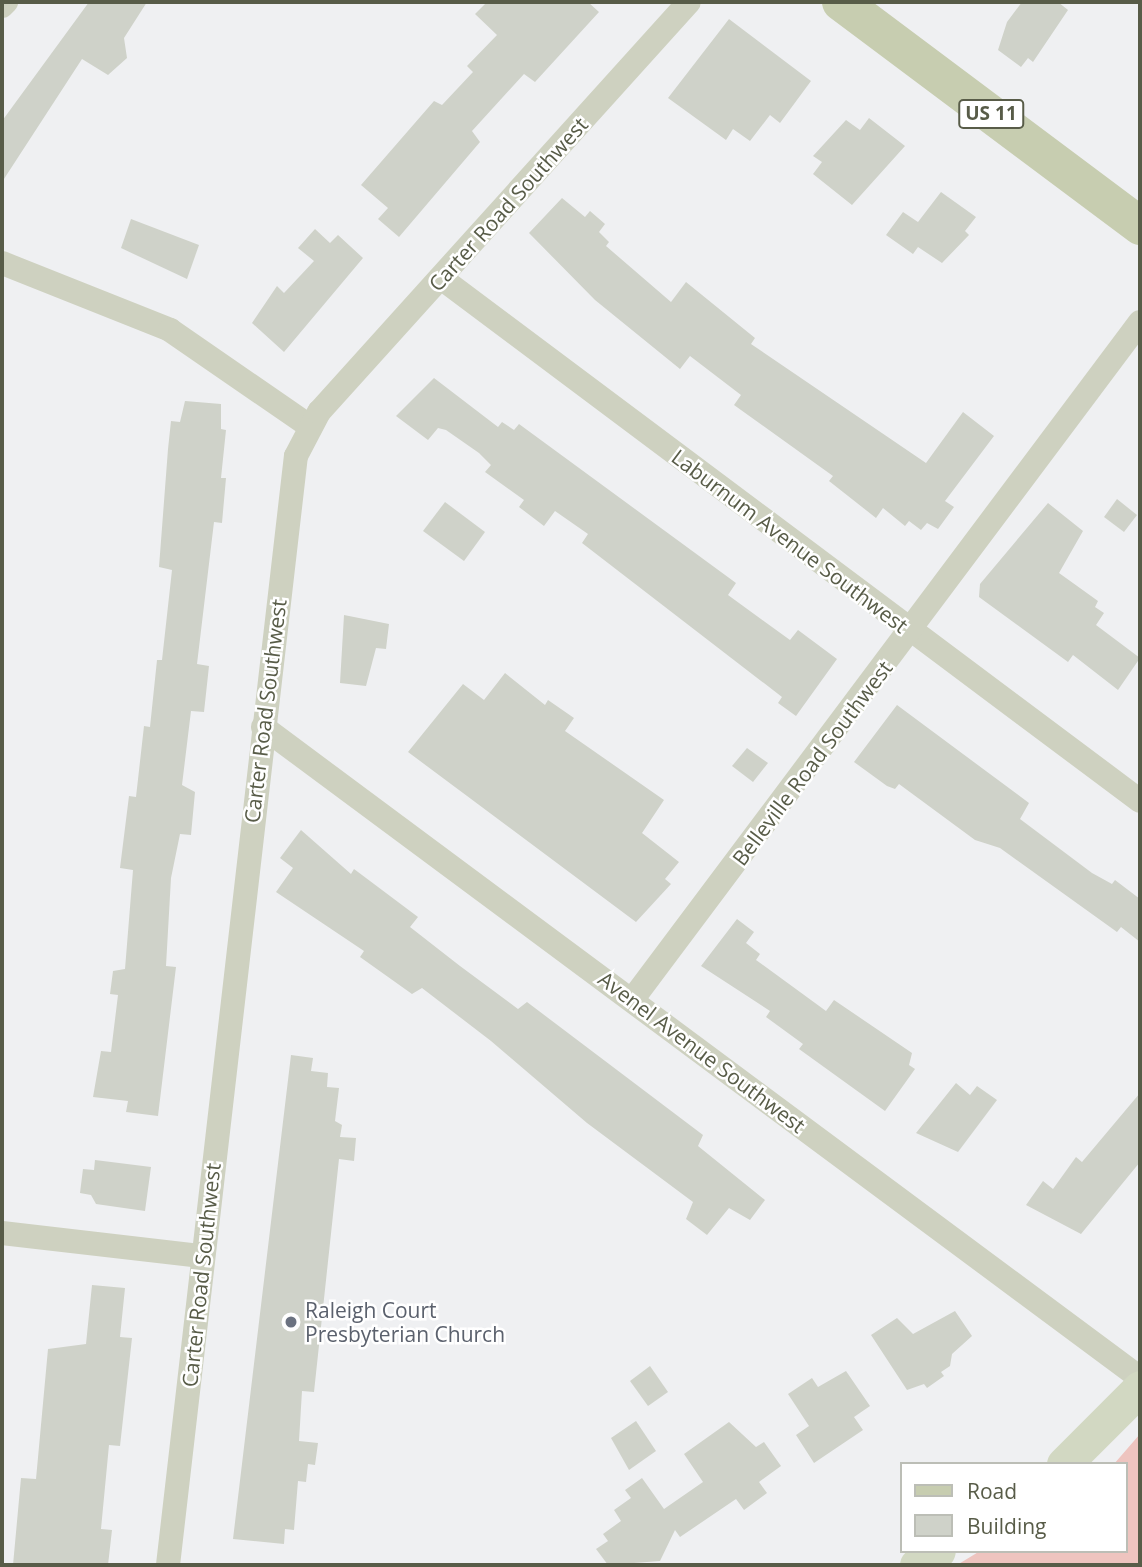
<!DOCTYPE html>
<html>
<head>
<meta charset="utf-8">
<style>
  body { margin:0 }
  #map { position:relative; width:1142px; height:1567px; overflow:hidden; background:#eff0f2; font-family:"Open Sans",sans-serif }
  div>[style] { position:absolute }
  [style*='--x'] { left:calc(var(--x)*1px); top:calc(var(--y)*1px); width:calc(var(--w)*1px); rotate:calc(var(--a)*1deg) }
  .green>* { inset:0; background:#eec4bf }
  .building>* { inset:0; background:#cfd2c9 }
  .street>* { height:24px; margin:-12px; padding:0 12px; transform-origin:12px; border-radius:12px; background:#ced1c0 }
  .secondary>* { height:35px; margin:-17.5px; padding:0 17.5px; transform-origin:17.5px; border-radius:17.5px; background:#d2d8c2 }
  .primary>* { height:38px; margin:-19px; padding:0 19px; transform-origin:19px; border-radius:19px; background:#c7cdb0 }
  .dots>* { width:19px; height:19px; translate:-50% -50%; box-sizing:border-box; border:4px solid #fff; border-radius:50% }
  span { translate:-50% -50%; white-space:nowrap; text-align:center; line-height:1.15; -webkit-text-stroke:5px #fff; paint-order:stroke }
  .shield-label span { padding:2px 5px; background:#fff; border:2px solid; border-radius:5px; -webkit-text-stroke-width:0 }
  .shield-label { font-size:19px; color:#585c48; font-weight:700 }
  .street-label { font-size:21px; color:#585c48 }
  .worship-label { font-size:21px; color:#5b616d }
  .left { translate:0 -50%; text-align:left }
  .frame { position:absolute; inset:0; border:4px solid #585c48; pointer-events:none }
  .legend { position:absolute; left:900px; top:1462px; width:228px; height:91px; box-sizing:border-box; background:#fff; border:2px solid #bcbeb6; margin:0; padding:9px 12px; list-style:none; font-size:21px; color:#585c48 }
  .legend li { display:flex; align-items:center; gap:14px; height:35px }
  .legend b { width:35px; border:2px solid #bcbeb6 }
</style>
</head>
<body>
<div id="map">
  <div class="green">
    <i style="clip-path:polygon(1140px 1434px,1140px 1565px,957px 1565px,980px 1551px,1126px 1551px,1126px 1464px,1114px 1464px)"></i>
  </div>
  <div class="building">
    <i style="clip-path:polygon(89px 2px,147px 2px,124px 38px,127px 58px,108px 75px,82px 59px,2px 182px,2px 121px)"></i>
    <i style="clip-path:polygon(487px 2px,588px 2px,599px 12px,535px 82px,524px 74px,472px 131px,480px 142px,399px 237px,378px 219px,388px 208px,361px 185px,434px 101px,442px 105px,473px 72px,467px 66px,497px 35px,475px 14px)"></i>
    <i style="clip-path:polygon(1022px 2px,1058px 2px,1068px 10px,1033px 62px,1028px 58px,1021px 67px,998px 50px,1007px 22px)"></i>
    <i style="clip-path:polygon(729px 19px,811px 81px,780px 123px,770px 115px,750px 141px,733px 129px,726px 140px,668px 98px)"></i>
    <i style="clip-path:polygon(869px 118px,905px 146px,852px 205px,813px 174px,822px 162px,813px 156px,846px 120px,860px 130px)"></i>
    <i style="clip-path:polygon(941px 192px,976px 217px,965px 231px,969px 235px,942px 263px,918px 247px,913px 254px,886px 235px,903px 212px,918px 222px)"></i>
    <i style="clip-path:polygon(562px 198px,585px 217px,590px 211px,605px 224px,599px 232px,609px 242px,606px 246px,671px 302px,686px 282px,755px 338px,751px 344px,926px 463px,963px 412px,994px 436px,945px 501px,954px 507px,938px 529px,927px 523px,921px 530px,909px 521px,905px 526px,883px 508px,876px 518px,829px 481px,833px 476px,734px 405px,741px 395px,690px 356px,680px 369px,595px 300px,529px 233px)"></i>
    <i style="clip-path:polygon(131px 219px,199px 245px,187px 279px,121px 248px)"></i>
    <i style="clip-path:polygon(315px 229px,330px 243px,338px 235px,363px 258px,284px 352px,252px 323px,277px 286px,284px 293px,314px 261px,298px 248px)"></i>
    <i style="clip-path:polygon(434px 378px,498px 427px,502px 422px,514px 430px,519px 424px,736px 583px,728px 595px,790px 640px,798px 630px,837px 659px,796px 716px,778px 703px,782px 697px,582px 543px,588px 534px,555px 511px,544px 526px,519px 507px,524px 500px,485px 472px,491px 465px,479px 453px,446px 430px,438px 428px,428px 440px,396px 416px)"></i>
    <i style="clip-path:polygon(185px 401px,221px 404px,221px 429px,226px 430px,221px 478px,226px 478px,222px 523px,214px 522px,197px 664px,209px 666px,204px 712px,191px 711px,182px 785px,195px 792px,191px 835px,180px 834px,171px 878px,166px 966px,176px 967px,158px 1116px,126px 1112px,128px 1101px,93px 1097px,101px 1051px,111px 1052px,118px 995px,110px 994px,113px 971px,125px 969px,133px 870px,120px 868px,129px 796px,136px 797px,144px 726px,150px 727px,157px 660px,162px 660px,172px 570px,159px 567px,168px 449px,171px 421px,180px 422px)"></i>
    <i style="clip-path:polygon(1117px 499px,1137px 515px,1124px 532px,1104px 517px)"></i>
    <i style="clip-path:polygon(445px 502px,485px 532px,464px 561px,423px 531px)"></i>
    <i style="clip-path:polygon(1048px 503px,1083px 531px,1059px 573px,1098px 601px,1095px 607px,1104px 613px,1096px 625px,1140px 658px,1118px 690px,1073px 655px,1068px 662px,979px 597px,980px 584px)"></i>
    <i style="clip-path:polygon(344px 615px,389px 624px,386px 649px,376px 648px,366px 686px,340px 683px)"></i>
    <i style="clip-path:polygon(505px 673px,545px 705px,548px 700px,574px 718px,565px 731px,664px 800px,642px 833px,679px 862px,665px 879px,671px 884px,636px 922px,408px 752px,463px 684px,484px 700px)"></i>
    <i style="clip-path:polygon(897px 705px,1029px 803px,1020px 819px,1092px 873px,1112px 884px,1115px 880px,1140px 899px,1140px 942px,1121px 927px,1117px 932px,1000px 848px,975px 840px,899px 784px,895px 789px,887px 786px,854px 762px)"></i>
    <i style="clip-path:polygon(747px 748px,768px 763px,753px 782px,732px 766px)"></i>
    <i style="clip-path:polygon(301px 830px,351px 874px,354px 869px,418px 917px,410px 927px,460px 966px,518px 1009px,527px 1002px,703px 1135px,698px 1146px,765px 1200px,750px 1220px,729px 1208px,707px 1235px,686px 1219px,693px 1202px,587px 1123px,491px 1041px,422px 988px,412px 994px,360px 957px,364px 951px,276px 892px,293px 868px,280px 858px)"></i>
    <i style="clip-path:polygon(737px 919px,754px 932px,746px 943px,760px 954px,756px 960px,826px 1011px,834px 1000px,912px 1053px,909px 1065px,915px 1069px,885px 1111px,799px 1049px,803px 1044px,766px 1017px,770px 1011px,701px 966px)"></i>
    <i style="clip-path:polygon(291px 1055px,313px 1058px,311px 1071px,328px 1073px,327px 1087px,339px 1088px,335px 1121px,342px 1125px,340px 1137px,356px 1138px,354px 1161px,339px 1159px,314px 1392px,302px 1391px,299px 1441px,318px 1443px,315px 1465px,308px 1464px,306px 1482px,298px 1481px,294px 1530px,285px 1529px,284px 1544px,233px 1539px)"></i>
    <i style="clip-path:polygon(956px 1083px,970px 1095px,977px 1086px,997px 1100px,958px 1152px,916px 1133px)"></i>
    <i style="clip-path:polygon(1140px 1093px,1140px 1162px,1081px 1234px,1026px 1205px,1043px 1181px,1053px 1189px,1076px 1157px,1082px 1162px)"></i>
    <i style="clip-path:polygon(95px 1160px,151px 1167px,145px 1211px,96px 1204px,91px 1195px,80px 1193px,83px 1169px,94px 1170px)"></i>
    <i style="clip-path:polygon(92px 1285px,125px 1288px,120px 1337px,132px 1338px,120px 1446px,109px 1445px,101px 1529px,112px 1530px,108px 1565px,13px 1565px,21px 1478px,36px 1479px,48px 1349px,86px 1344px)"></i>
    <i style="clip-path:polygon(955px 1311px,972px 1336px,952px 1354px,950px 1366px,941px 1372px,944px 1376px,927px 1388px,924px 1384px,907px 1390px,871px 1335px,897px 1318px,913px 1334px)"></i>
    <i style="clip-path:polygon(650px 1366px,668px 1392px,648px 1406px,630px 1381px)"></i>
    <i style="clip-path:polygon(846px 1371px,870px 1406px,854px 1417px,863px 1430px,814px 1463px,796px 1435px,809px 1426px,788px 1394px,812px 1378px,818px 1387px)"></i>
    <i style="clip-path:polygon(636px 1421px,656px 1451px,629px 1470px,611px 1438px)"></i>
    <i style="clip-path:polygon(729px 1422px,756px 1447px,764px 1442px,781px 1466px,759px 1482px,767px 1493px,744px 1510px,736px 1499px,680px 1537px,675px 1530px,660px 1561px,608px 1565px,596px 1549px,608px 1541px,603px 1534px,621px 1521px,614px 1510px,631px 1498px,625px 1490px,642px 1478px,664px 1509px,703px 1482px,684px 1454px)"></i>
  </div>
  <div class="street">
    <i style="--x:2;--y:6;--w:6;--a:-45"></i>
    <i style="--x:2;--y:263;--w:181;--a:21.7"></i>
    <i style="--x:170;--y:330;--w:169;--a:34.6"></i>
    <i style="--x:441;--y:278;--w:873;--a:36.8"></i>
    <i style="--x:263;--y:727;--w:1092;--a:36.59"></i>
    <i style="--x:632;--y:1000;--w:847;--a:-53.16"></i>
    <i style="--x:2;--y:1233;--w:201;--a:6.6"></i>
    <i style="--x:168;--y:1565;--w:1116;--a:-83.42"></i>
    <i style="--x:296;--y:456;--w:50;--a:-62.4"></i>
    <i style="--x:319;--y:412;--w:552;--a:-47.94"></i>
  </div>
  <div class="secondary">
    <i style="--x:1064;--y:1464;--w:107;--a:-45"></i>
    <i style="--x:917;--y:1565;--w:25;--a:-34"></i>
  </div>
  <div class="primary">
    <i style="--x:841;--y:2;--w:374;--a:36.8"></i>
  </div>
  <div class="dots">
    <i style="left:291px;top:1322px;background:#6b7280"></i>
  </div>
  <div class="shield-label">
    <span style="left:991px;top:114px">US 11</span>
  </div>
  <div class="street-label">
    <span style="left:508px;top:204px;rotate:-48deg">Carter Road Southwest</span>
    <span style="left:790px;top:541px;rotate:37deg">Laburnum Avenue Southwest</span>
    <span style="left:265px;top:711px;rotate:-83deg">Carter Road Southwest</span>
    <span style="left:812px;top:763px;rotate:-53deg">Belleville Road Southwest</span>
    <span style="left:702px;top:1052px;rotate:37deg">Avenel Avenue Southwest</span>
    <span style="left:201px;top:1275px;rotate:-84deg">Carter Road Southwest</span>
  </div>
  <div class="worship-label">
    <span class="left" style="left:305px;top:1322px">Raleigh Court<br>Presbyterian Church</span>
  </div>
  <div class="frame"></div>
  <ul class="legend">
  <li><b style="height:9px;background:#c7cdb0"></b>Road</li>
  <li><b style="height:19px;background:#cfd2c9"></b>Building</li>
  </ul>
</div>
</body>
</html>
